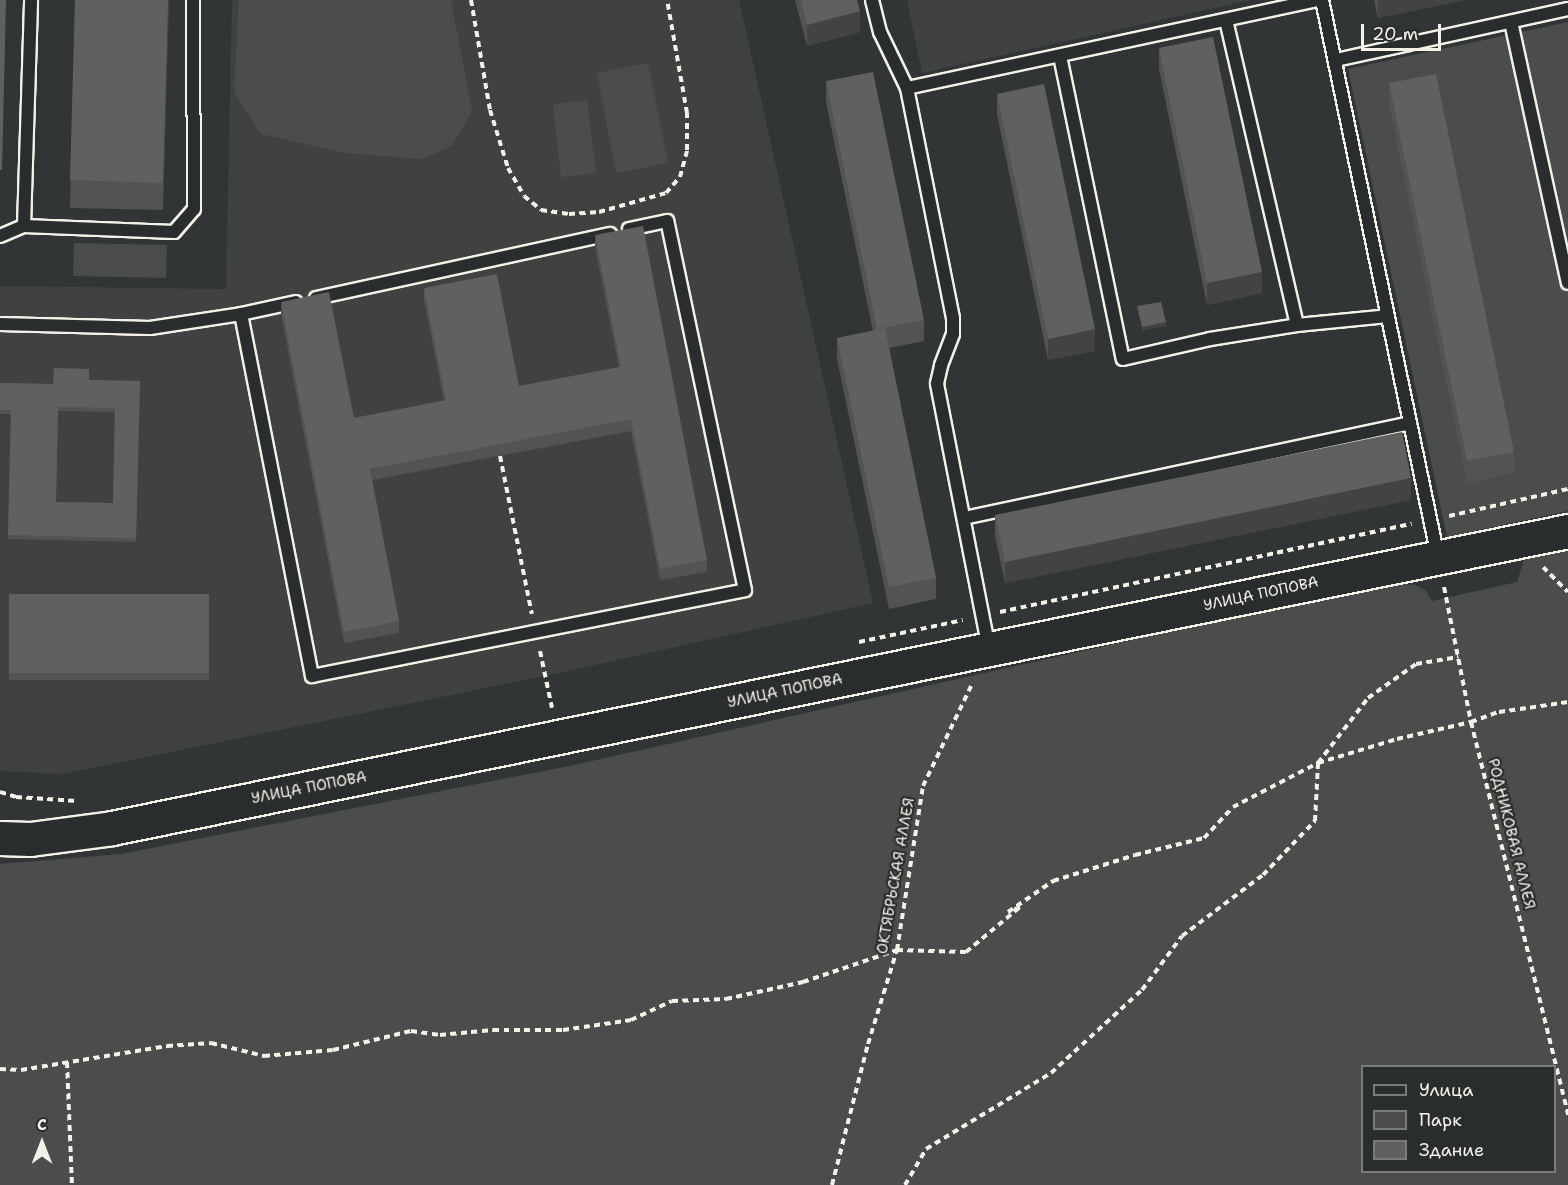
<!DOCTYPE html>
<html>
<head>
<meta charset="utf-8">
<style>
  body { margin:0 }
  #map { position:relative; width:1568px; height:1185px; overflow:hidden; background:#323535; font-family:"Shantell Sans",sans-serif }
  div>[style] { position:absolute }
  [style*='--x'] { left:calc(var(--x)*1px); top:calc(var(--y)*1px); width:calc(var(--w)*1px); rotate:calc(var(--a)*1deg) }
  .built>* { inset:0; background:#404242 }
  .green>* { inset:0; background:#4b4d4c }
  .path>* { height:4px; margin-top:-2px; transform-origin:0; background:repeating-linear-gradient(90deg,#f4f1e8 0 6px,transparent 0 10.5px) }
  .roads { filter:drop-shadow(2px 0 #f4f1e8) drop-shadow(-2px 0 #f4f1e8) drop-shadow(0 2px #f4f1e8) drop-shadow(0 -2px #f4f1e8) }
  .lane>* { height:12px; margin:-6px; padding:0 6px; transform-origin:6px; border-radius:6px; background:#2a2d2e }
  .secondary>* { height:33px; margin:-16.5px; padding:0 16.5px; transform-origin:16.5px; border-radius:16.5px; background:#2a2d2e }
  .wall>* { inset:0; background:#525352 }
  .shaded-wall>* { inset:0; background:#424342 }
  .building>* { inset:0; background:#5f605f }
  span { translate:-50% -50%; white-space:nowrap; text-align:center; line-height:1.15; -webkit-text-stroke:4.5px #2a2d2e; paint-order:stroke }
  .street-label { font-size:15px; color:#f4f1e8 }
  .legend { position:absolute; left:1361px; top:1065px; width:195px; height:108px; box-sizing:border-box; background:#2a2d2e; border:2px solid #7b7b78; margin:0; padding:8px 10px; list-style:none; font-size:18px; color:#f4f1e8 }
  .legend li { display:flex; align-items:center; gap:12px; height:30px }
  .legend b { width:30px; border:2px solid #7b7b78 }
  .north { position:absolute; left:12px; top:1113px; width:60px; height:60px; -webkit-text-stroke:4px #2a2d2e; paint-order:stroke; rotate:0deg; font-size:16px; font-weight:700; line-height:24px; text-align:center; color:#f4f1e8 }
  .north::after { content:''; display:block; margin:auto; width:21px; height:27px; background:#f4f1e8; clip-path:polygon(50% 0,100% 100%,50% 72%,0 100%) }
  .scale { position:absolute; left:1361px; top:24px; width:80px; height:27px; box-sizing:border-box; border:3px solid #f4f1e8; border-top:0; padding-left:8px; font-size:18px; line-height:21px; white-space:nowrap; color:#f4f1e8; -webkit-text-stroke:4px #2a2d2e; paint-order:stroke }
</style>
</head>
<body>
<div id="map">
  <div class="built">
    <i style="clip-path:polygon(232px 0,739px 0,873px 603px,545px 676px,63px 774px,0 771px,0 286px,226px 289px)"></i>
    <i style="clip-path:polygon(907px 0,1251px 0,922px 73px)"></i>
  </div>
  <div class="green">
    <i style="clip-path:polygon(239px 0,451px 0,472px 111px,452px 146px,421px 159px,346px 153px,261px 134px,234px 92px)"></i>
    <i style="clip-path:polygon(1568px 22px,1568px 511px,1447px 537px,1348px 69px)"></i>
    <i style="clip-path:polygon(648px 63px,668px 163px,616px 173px,597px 73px)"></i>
    <i style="clip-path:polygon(587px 100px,596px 173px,561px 177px,553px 104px)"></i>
    <i style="clip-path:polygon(74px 243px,167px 245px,166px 278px,73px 276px)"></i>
    <i style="clip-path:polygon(evenodd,1568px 540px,1568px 1185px,0 1185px,0 864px,121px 854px,574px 765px,1386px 583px,1415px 585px,1425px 590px,1432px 601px,1517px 582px,1524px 560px,1533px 551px,1568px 540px,1362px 1066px,1554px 1066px,1554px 1172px,1362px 1172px,1362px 1066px)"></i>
  </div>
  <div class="path">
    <i style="--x:471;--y:0;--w:112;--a:80.2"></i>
    <i style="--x:490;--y:110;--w:61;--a:72.8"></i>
    <i style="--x:508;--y:168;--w:32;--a:60"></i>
    <i style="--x:524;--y:196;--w:22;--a:39"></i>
    <i style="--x:541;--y:210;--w:28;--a:8"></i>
    <i style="--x:569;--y:214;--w:30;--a:-4"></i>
    <i style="--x:599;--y:212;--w:70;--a:-15.8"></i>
    <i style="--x:666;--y:193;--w:21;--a:-49"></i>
    <i style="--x:680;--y:177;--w:28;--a:-75"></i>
    <i style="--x:687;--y:150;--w:37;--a:-90"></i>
    <i style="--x:687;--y:113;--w:115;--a:-100"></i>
    <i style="--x:500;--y:456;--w:161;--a:78.6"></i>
    <i style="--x:1449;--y:516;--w:122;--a:-12.8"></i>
    <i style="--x:1543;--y:567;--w:35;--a:45"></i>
    <i style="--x:1444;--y:587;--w:138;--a:78.7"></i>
    <i style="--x:1471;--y:722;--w:405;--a:76.1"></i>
    <i style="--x:1000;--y:612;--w:421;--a:-12.1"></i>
    <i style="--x:859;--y:642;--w:106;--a:-11.9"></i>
    <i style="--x:540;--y:651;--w:58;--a:78.1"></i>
    <i style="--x:0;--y:792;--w:17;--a:17"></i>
    <i style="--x:16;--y:797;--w:61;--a:3.8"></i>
    <i style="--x:67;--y:1062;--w:123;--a:87.7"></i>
    <i style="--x:0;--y:1069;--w:21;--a:3"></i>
    <i style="--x:21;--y:1070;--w:148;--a:-9.3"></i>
    <i style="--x:167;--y:1046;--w:44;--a:-3.9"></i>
    <i style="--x:211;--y:1043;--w:55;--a:13.8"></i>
    <i style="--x:264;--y:1056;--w:69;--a:-5"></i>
    <i style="--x:333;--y:1050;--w:80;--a:-13.7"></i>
    <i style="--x:411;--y:1031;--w:29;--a:8"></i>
    <i style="--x:440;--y:1035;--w:53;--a:-5.4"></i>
    <i style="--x:493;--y:1030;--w:70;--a:0"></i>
    <i style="--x:563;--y:1030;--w:69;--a:-8.4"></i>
    <i style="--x:631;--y:1020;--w:45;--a:-24.9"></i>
    <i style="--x:672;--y:1001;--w:54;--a:-2.1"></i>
    <i style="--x:726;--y:999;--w:79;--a:-12.4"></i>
    <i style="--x:803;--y:982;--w:99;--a:-18.8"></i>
    <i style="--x:897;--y:950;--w:69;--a:1.7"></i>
    <i style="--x:966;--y:952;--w:70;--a:-39.8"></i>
    <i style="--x:1020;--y:907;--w:13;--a:157"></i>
    <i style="--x:1008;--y:912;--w:55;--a:-34.6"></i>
    <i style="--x:1053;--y:881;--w:86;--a:-17.6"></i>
    <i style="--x:1135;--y:855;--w:71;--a:-13.8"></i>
    <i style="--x:1204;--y:838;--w:42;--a:-46.9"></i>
    <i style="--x:1233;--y:807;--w:96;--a:-27.4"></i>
    <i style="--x:1318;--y:763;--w:82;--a:-52.4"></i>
    <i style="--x:1368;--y:698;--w:59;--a:-35.3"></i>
    <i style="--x:1416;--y:664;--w:43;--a:-9.5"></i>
    <i style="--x:832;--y:1185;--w:146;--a:-75.7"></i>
    <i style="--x:868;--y:1044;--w:98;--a:-72.9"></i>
    <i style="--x:897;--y:950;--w:166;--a:-81"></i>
    <i style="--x:923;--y:786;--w:115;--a:-64.3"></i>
    <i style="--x:905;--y:1185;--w:42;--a:-59.7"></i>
    <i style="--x:926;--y:1149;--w:146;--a:-31.3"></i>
    <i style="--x:1051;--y:1073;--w:123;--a:-42.4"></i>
    <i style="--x:1142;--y:990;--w:67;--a:-53.5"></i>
    <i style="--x:1182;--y:936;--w:101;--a:-37"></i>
    <i style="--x:1263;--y:875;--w:75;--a:-46.1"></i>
    <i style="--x:1315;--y:821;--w:58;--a:-87"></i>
    <i style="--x:1318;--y:763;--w:83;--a:-16.9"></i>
    <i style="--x:1397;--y:739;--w:76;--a:-12.9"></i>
    <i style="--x:1471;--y:722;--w:30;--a:-20"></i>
    <i style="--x:1499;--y:712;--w:70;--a:-8.2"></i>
  </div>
  <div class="roads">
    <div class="lane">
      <i style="--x:872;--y:0;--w:33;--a:76"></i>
      <i style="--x:880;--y:32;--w:62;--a:64.3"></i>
      <i style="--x:907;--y:88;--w:235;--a:78.7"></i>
      <i style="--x:953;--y:318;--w:16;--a:90"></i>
      <i style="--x:953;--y:334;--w:34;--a:111"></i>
      <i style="--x:941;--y:366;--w:18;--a:103"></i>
      <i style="--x:937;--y:384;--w:270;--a:78.9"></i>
      <i style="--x:1322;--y:0;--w:569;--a:78.24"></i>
      <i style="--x:1226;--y:20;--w:313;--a:76.9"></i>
      <i style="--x:1511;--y:22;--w:267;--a:77.7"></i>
      <i style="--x:1060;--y:56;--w:309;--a:78.3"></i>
      <i style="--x:1123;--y:359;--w:89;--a:-12.9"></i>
      <i style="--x:1210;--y:339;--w:88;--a:-9.1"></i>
      <i style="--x:1297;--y:325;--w:91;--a:-5.6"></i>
      <i style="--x:1336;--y:60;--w:238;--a:-12.4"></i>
      <i style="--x:907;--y:88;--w:419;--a:-12.1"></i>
      <i style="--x:24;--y:226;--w:226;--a:-88.2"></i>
      <i style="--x:0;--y:236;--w:26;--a:-23"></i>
      <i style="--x:24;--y:226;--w:150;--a:2.3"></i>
      <i style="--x:174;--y:232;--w:30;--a:-49"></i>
      <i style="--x:194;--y:209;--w:209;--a:-90.3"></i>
      <i style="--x:316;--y:298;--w:301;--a:-12.3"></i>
      <i style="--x:241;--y:314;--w:369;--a:78.9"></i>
      <i style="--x:312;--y:676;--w:441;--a:-11.2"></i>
      <i style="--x:745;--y:590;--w:377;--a:-101.9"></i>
      <i style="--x:667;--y:221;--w:39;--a:168"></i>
      <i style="--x:0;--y:324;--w:150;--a:1.5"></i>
      <i style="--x:150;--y:328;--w:92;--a:-8.7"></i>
      <i style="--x:241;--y:314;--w:56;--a:-12.3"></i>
      <i style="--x:964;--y:518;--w:456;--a:-12"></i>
    </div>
    <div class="secondary">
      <i style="--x:0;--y:838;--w:30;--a:2"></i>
      <i style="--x:30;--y:839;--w:83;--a:-7.6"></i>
      <i style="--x:112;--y:828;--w:1486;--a:-11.53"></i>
    </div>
  </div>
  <div class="wall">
    <i style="clip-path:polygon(75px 0,169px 0,163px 210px,70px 208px)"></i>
    <i style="clip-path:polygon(795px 0,857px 0,860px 32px,807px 46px)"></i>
    <i style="clip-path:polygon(1374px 0,1465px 0,1378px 18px)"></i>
    <i style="clip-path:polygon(1159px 48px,1262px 293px,1207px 305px,1159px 69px)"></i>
    <i style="clip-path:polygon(826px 81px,924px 320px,924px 341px,889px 348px,936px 578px,936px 599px,889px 609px,837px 359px,837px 338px,873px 331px,826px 102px)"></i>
    <i style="clip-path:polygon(1389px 83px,1514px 452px,1514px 473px,1467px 483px,1389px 105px)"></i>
    <i style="clip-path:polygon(997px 94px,1095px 351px,1048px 360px,997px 115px)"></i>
    <i style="clip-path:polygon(595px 235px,707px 560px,707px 572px,660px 580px,631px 431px,372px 480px,399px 621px,399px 633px,344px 643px,281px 314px,281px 302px,354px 418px,444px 401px,424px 300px,424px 288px,519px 386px,619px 367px,595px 247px)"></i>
    <i style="clip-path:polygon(evenodd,89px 380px,140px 381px,136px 542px,8px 539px,11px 414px,0 414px,0 383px,53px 384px,89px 380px,58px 411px,115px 412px,113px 503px,56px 502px,58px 411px)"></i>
    <i style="clip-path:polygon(1411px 500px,1005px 583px,995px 536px,995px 515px)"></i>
    <i style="clip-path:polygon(9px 594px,209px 594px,209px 680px,9px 680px)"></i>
  </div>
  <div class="shaded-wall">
    <i style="clip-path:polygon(168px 0,169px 0,163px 210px,163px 183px)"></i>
    <i style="clip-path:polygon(1378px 0,1465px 0,1378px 18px)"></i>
    <i style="clip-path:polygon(860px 11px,860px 32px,807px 46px,807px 25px)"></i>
    <i style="clip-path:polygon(1262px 272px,1262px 293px,1207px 305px,1207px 283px)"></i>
    <i style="clip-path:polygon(1166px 322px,1166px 326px,1142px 331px,1142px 327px)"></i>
    <i style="clip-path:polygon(1095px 329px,1095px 351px,1048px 360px,1048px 339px)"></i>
    <i style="clip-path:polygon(1411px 478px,1411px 500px,1005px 583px,1005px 562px)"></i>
  </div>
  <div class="building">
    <i style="clip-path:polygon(0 0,6px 0,2px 170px,0 170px)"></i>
    <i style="clip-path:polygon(75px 0,168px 0,163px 183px,70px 180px)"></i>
    <i style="clip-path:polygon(801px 0,857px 0,860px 11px,807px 25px)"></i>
    <i style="clip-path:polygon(1213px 37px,1262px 272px,1207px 283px,1159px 48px)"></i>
    <i style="clip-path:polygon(873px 72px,924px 320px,877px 329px,826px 81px)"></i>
    <i style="clip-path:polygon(1436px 74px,1514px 452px,1467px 461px,1389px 83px)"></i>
    <i style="clip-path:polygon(1044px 84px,1095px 329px,1048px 339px,997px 94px)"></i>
    <i style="clip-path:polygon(643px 226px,707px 560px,660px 569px,631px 419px,370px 469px,399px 621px,344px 632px,281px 302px,329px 292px,354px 418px,446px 400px,424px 288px,497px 274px,519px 386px,621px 367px,595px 235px)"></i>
    <i style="clip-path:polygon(1161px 302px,1166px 322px,1142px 327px,1137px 306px)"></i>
    <i style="clip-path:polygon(885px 328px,936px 578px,889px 587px,837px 338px)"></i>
    <i style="clip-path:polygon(evenodd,54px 368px,89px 369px,89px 380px,140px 381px,136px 538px,8px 535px,11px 410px,0 410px,0 383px,53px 384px,54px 368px,58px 407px,115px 408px,113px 503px,56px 502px,58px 407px)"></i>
    <i style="clip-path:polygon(1402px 432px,1411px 478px,1005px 562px,995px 515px)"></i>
    <i style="clip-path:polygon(9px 594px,209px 594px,209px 673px,9px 673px)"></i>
  </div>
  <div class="street-label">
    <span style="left:1261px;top:594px;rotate:-12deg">УЛИЦА ПОПОВА</span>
    <span style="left:785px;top:691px;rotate:-12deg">УЛИЦА ПОПОВА</span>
    <span style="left:309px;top:788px;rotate:-11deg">УЛИЦА ПОПОВА</span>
    <span style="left:1511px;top:834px;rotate:76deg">РОДНИКОВАЯ АЛЛЕЯ</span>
    <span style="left:896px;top:876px;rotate:-80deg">ОКТЯБРЬСКАЯ АЛЛЕЯ</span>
  </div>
  <ul class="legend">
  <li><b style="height:8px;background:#2a2d2e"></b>Улица</li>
  <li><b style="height:16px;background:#4b4d4c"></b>Парк</li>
  <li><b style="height:16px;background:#5f605f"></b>Здание</li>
  </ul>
  <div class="north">С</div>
  <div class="scale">20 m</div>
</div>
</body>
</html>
